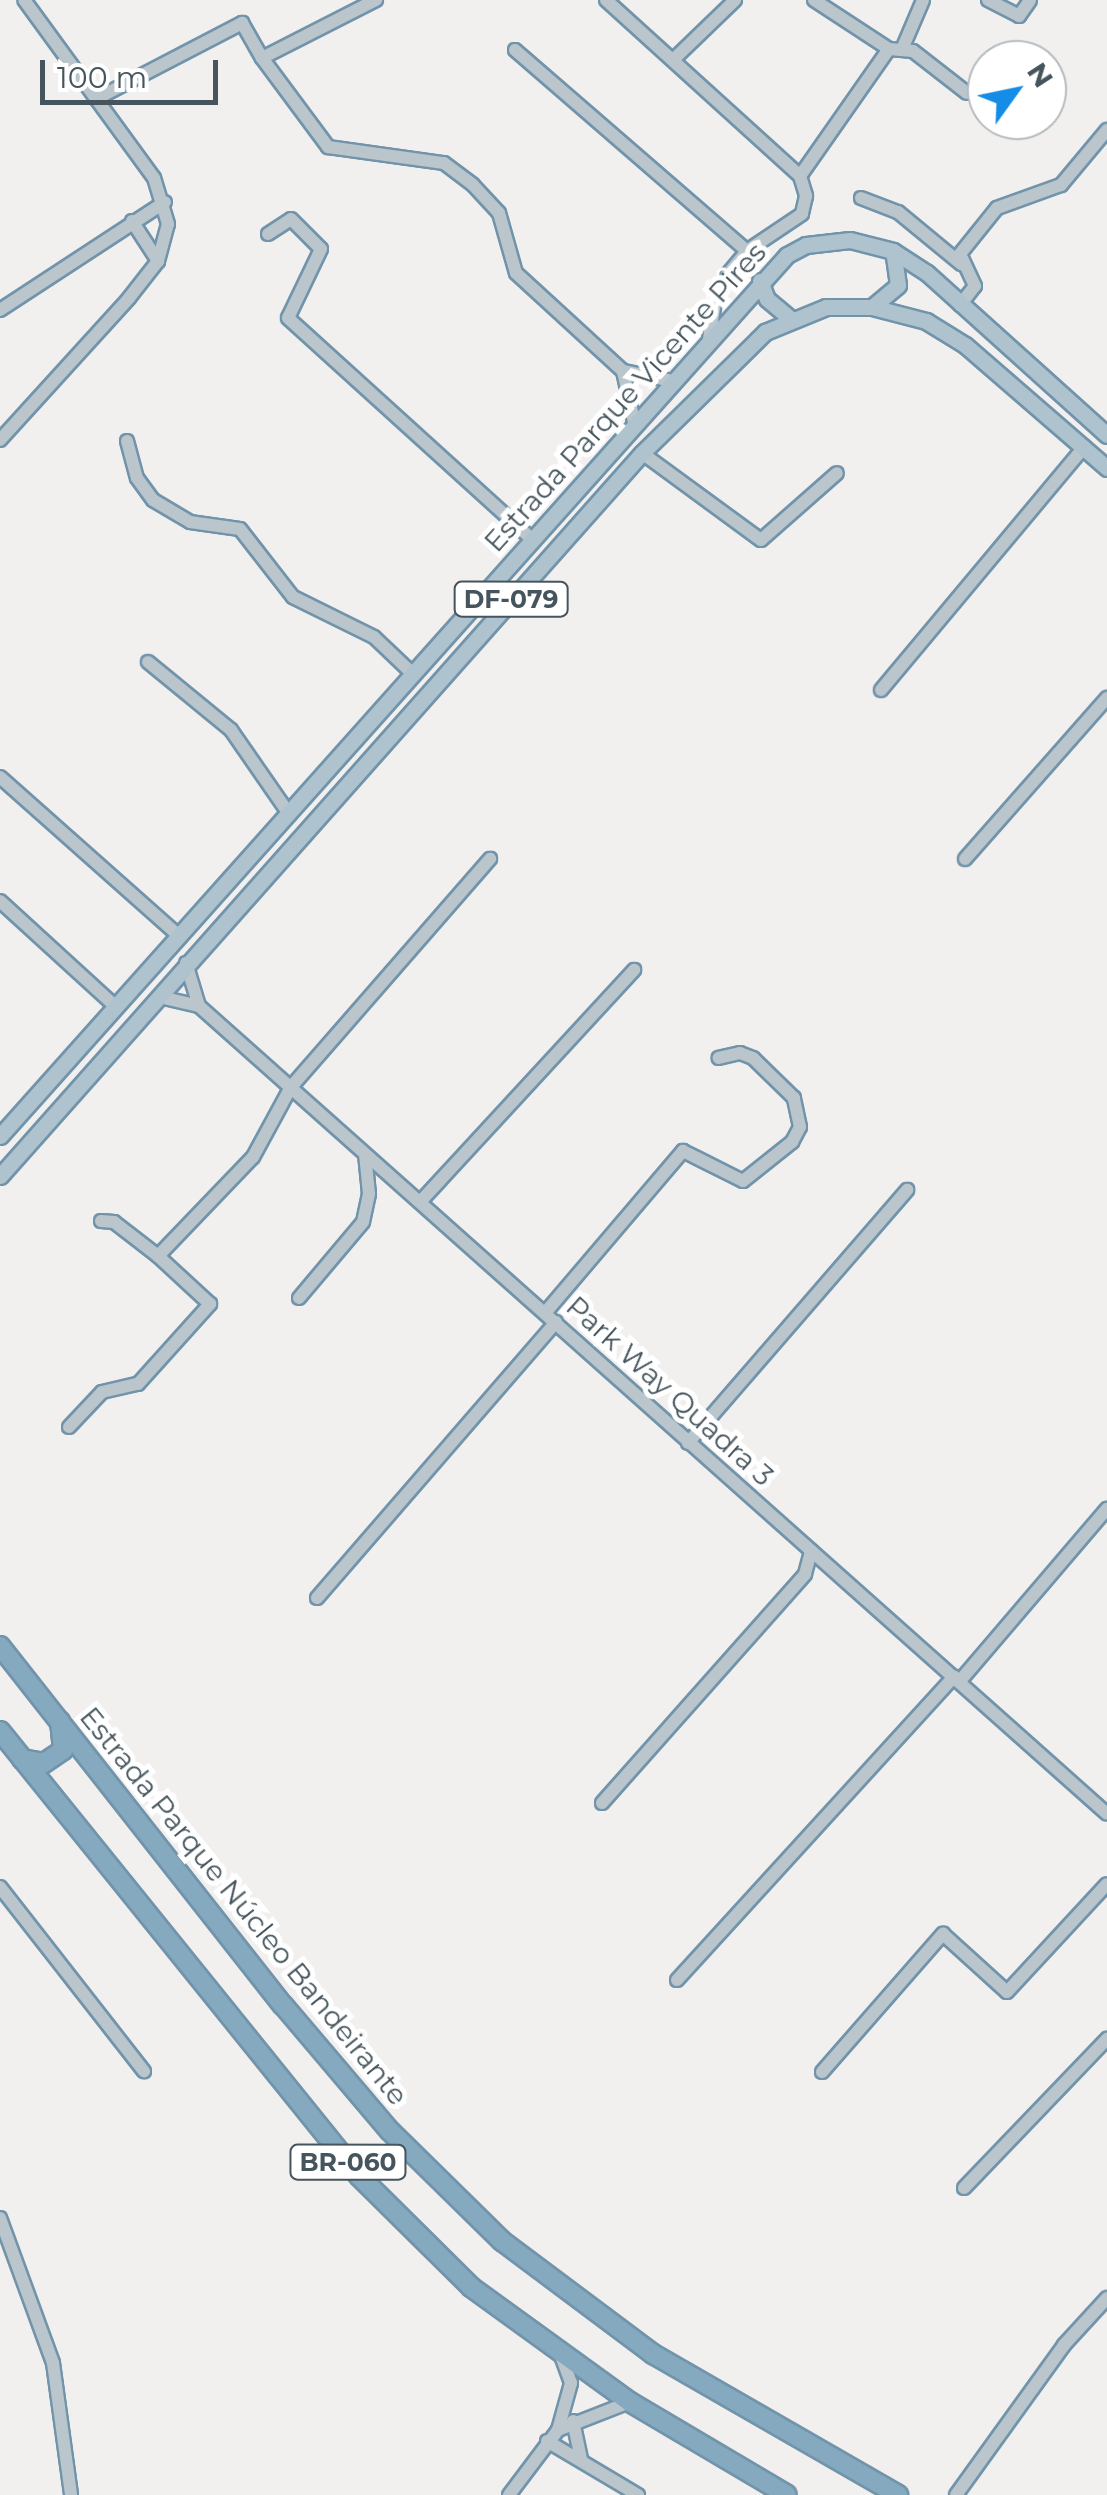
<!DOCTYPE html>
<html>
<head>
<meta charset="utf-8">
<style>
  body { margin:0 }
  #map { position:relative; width:1107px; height:2495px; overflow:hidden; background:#f2efef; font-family:Montserrat,sans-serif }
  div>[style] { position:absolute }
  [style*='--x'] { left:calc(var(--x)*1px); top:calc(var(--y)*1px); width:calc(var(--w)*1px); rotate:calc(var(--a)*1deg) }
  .roads { filter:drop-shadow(2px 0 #7194ab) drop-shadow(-2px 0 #7194ab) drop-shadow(0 2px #7194ab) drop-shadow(0 -2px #7194ab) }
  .minor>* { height:12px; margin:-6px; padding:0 6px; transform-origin:6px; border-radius:6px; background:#bac6cc }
  .major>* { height:15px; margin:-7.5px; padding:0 7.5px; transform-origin:7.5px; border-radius:7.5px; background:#aec3ce }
  .highway>* { height:18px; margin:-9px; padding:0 9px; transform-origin:9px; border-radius:9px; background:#85a9bf }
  span { translate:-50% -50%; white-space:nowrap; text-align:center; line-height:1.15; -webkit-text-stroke:10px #fff; paint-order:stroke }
  .shield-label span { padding:2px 8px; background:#fff; border:2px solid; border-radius:8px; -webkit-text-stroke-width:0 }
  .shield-label { font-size:25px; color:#46555d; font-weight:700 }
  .street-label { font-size:28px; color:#46555d }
  .north { position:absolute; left:967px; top:40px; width:100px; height:100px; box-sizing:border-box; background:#fff; border:2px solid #b5bbbe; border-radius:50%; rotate:57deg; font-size:28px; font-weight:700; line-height:40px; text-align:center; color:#46555d }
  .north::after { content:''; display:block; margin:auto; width:35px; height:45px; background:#158ce6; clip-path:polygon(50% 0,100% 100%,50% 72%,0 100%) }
  .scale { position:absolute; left:40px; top:60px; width:178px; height:45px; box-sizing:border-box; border:5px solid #46555d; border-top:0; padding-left:12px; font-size:30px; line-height:35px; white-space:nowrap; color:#46555d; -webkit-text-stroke:8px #fff; paint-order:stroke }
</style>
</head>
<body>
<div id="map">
  <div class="roads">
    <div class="minor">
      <i style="--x:606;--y:0;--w:262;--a:42.2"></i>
      <i style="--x:800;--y:176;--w:21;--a:73"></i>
      <i style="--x:806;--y:196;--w:18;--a:103"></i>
      <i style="--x:802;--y:214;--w:66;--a:146.1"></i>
      <i style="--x:747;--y:251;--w:31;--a:130"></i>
      <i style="--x:727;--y:275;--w:24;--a:118"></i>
      <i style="--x:716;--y:296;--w:44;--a:99.2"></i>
      <i style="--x:814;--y:0;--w:90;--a:33.2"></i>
      <i style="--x:889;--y:49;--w:24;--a:5"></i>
      <i style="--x:913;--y:51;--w:68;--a:37.9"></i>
      <i style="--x:988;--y:0;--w:35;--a:27"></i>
      <i style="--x:1019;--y:16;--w:19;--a:-55"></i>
      <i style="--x:903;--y:47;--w:51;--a:-66.9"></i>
      <i style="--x:515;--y:50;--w:307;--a:40.9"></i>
      <i style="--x:262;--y:58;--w:111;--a:53.4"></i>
      <i style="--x:328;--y:147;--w:117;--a:7.9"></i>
      <i style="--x:444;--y:163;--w:36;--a:37"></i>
      <i style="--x:473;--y:185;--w:38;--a:47"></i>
      <i style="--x:499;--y:213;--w:62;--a:74.2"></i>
      <i style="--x:516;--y:273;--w:145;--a:42.5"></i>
      <i style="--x:623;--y:371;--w:50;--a:11.5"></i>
      <i style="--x:674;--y:59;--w:85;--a:-44"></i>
      <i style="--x:96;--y:99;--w:165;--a:-27.5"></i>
      <i style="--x:242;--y:23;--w:40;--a:60.3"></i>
      <i style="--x:262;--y:58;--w:128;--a:-27"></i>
      <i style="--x:800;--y:176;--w:155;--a:-55"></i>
      <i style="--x:861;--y:198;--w:40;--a:21"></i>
      <i style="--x:898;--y:212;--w:82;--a:39.5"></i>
      <i style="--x:132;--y:221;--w:48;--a:57"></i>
      <i style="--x:268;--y:234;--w:27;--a:-33"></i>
      <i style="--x:291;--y:219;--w:42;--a:45"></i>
      <i style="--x:321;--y:249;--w:76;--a:115.6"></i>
      <i style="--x:288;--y:318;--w:328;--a:42.2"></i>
      <i style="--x:960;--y:305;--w:24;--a:-52"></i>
      <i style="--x:975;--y:286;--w:35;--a:-115"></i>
      <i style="--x:960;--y:254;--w:59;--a:-51.2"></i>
      <i style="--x:997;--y:208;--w:68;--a:-19.8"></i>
      <i style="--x:1061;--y:185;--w:72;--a:-50.1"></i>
      <i style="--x:0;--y:310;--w:197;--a:-33.2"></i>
      <i style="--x:623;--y:371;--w:52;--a:77.8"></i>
      <i style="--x:0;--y:440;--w:192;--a:-47.7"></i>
      <i style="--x:129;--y:298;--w:47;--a:-51.9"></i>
      <i style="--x:158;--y:261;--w:38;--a:-75"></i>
      <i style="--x:168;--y:224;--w:48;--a:-106.9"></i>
      <i style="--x:154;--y:178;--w:220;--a:-126.1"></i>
      <i style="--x:127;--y:441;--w:38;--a:75"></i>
      <i style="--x:137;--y:478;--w:27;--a:54"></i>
      <i style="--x:153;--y:500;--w:43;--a:30.7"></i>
      <i style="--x:190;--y:522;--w:50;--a:8"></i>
      <i style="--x:240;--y:529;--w:86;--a:52.1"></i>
      <i style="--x:293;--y:597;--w:90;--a:26.3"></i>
      <i style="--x:374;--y:637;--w:52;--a:43.5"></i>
      <i style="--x:642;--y:453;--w:147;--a:36.2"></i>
      <i style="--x:761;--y:540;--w:101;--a:-41.4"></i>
      <i style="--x:148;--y:662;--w:107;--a:39.3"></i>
      <i style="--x:231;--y:730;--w:98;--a:55.3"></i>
      <i style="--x:881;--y:690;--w:317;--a:-50.1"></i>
      <i style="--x:0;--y:777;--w:241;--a:41.6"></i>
      <i style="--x:965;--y:859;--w:215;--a:-48.6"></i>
      <i style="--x:0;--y:901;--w:157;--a:42.4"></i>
      <i style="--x:186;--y:963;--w:45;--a:73.2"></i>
      <i style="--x:199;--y:1006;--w:1215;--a:41.66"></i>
      <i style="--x:160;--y:997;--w:40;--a:13"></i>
      <i style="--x:420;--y:1202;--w:316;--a:-47.3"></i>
      <i style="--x:101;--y:1221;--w:13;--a:4"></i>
      <i style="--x:114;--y:1222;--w:56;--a:37.7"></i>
      <i style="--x:158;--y:1256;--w:137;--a:-46.2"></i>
      <i style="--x:253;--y:1157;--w:80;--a:-61.5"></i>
      <i style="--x:291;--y:1087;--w:303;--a:-48.9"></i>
      <i style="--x:299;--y:1298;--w:99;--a:-49.9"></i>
      <i style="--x:363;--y:1222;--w:29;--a:-78"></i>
      <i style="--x:369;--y:1194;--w:40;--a:-95.7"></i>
      <i style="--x:545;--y:1313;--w:213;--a:-49.6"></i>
      <i style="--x:683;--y:1151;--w:67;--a:26.6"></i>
      <i style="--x:743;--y:1181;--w:63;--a:-38.5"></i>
      <i style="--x:792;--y:1142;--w:17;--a:-62"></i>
      <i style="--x:800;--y:1127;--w:30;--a:-102"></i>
      <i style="--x:794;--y:1098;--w:57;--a:-135.7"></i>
      <i style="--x:753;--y:1058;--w:14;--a:-159"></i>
      <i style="--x:740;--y:1053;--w:22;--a:167"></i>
      <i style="--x:69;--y:1427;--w:48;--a:-46.7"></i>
      <i style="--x:102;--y:1392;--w:37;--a:-13"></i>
      <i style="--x:138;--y:1384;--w:108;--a:-48"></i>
      <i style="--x:210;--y:1304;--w:71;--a:-137.3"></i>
      <i style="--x:688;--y:1443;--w:335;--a:-49.1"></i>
      <i style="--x:317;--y:1598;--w:365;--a:-49.1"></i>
      <i style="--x:959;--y:1682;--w:228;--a:-49.5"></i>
      <i style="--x:602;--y:1803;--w:306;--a:-48.4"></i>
      <i style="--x:805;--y:1574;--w:24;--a:-75"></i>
      <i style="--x:0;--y:1887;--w:234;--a:52"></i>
      <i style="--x:677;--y:1980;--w:411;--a:-47.6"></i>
      <i style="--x:822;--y:2072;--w:184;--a:-48.8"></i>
      <i style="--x:943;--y:1934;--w:86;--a:42.2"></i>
      <i style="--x:1007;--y:1992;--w:147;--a:-47.2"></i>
      <i style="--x:964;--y:2188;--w:207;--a:-46.2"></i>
      <i style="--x:0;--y:2218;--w:154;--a:69.9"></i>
      <i style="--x:53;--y:2363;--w:133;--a:82.2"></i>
      <i style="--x:573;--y:2421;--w:39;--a:78"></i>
      <i style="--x:558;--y:2430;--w:49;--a:-74.5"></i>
      <i style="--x:571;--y:2383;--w:29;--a:-110"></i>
      <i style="--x:547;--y:2441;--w:106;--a:30.7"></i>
      <i style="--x:509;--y:2495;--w:81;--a:-53"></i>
      <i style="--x:558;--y:2430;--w:77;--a:-21.3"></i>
      <i style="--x:956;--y:2495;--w:185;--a:-54.2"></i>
      <i style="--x:1064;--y:2345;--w:64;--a:-47.5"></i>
    </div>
    <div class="major">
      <i style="--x:760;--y:281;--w:19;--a:69"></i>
      <i style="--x:767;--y:299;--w:30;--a:40"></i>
      <i style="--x:872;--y:307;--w:34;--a:-40"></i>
      <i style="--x:898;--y:285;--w:34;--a:-98"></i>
      <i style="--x:0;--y:1136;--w:1181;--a:-48.23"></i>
      <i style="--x:787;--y:255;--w:21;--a:-28"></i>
      <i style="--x:806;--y:245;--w:44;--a:-6.5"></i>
      <i style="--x:850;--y:240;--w:44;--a:14.3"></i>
      <i style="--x:893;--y:251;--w:40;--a:32.9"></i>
      <i style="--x:927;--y:273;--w:242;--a:42"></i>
      <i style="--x:0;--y:1176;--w:967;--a:-48.4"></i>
      <i style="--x:642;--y:453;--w:173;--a:-44.5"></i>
      <i style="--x:765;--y:332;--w:66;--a:-22.3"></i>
      <i style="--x:826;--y:307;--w:46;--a:0"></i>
      <i style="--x:872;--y:307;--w:56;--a:14.5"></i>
      <i style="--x:926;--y:321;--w:46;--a:31.6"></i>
      <i style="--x:965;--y:345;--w:188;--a:40.9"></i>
    </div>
    <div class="highway">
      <i style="--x:0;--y:1646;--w:457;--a:51.8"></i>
      <i style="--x:283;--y:2005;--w:165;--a:49.7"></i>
      <i style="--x:390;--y:2131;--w:157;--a:44.5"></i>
      <i style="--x:502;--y:2241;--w:189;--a:36.8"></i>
      <i style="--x:653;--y:2354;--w:283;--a:29.9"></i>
      <i style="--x:0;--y:1731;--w:572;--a:51.11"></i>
      <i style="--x:359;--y:2176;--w:158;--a:44.7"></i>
      <i style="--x:471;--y:2287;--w:196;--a:35.9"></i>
      <i style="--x:630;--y:2402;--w:182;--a:30.6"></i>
      <i style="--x:22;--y:1759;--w:22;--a:10"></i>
      <i style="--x:44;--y:1763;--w:23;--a:-34"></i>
      <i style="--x:63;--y:1750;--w:29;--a:-96"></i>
    </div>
  </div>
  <div class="shield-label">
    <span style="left:511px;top:599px">DF-079</span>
    <span style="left:348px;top:2162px">BR-060</span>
  </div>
  <div class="street-label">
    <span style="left:625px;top:397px;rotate:-48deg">Estrada Parque Vicente Pires</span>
    <span style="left:670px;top:1391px;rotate:42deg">Park Way Quadra 3</span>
    <span style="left:244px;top:1906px;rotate:51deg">Estrada Parque Núcleo Bandeirante</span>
  </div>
  <div class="north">N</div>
  <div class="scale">100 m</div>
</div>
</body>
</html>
